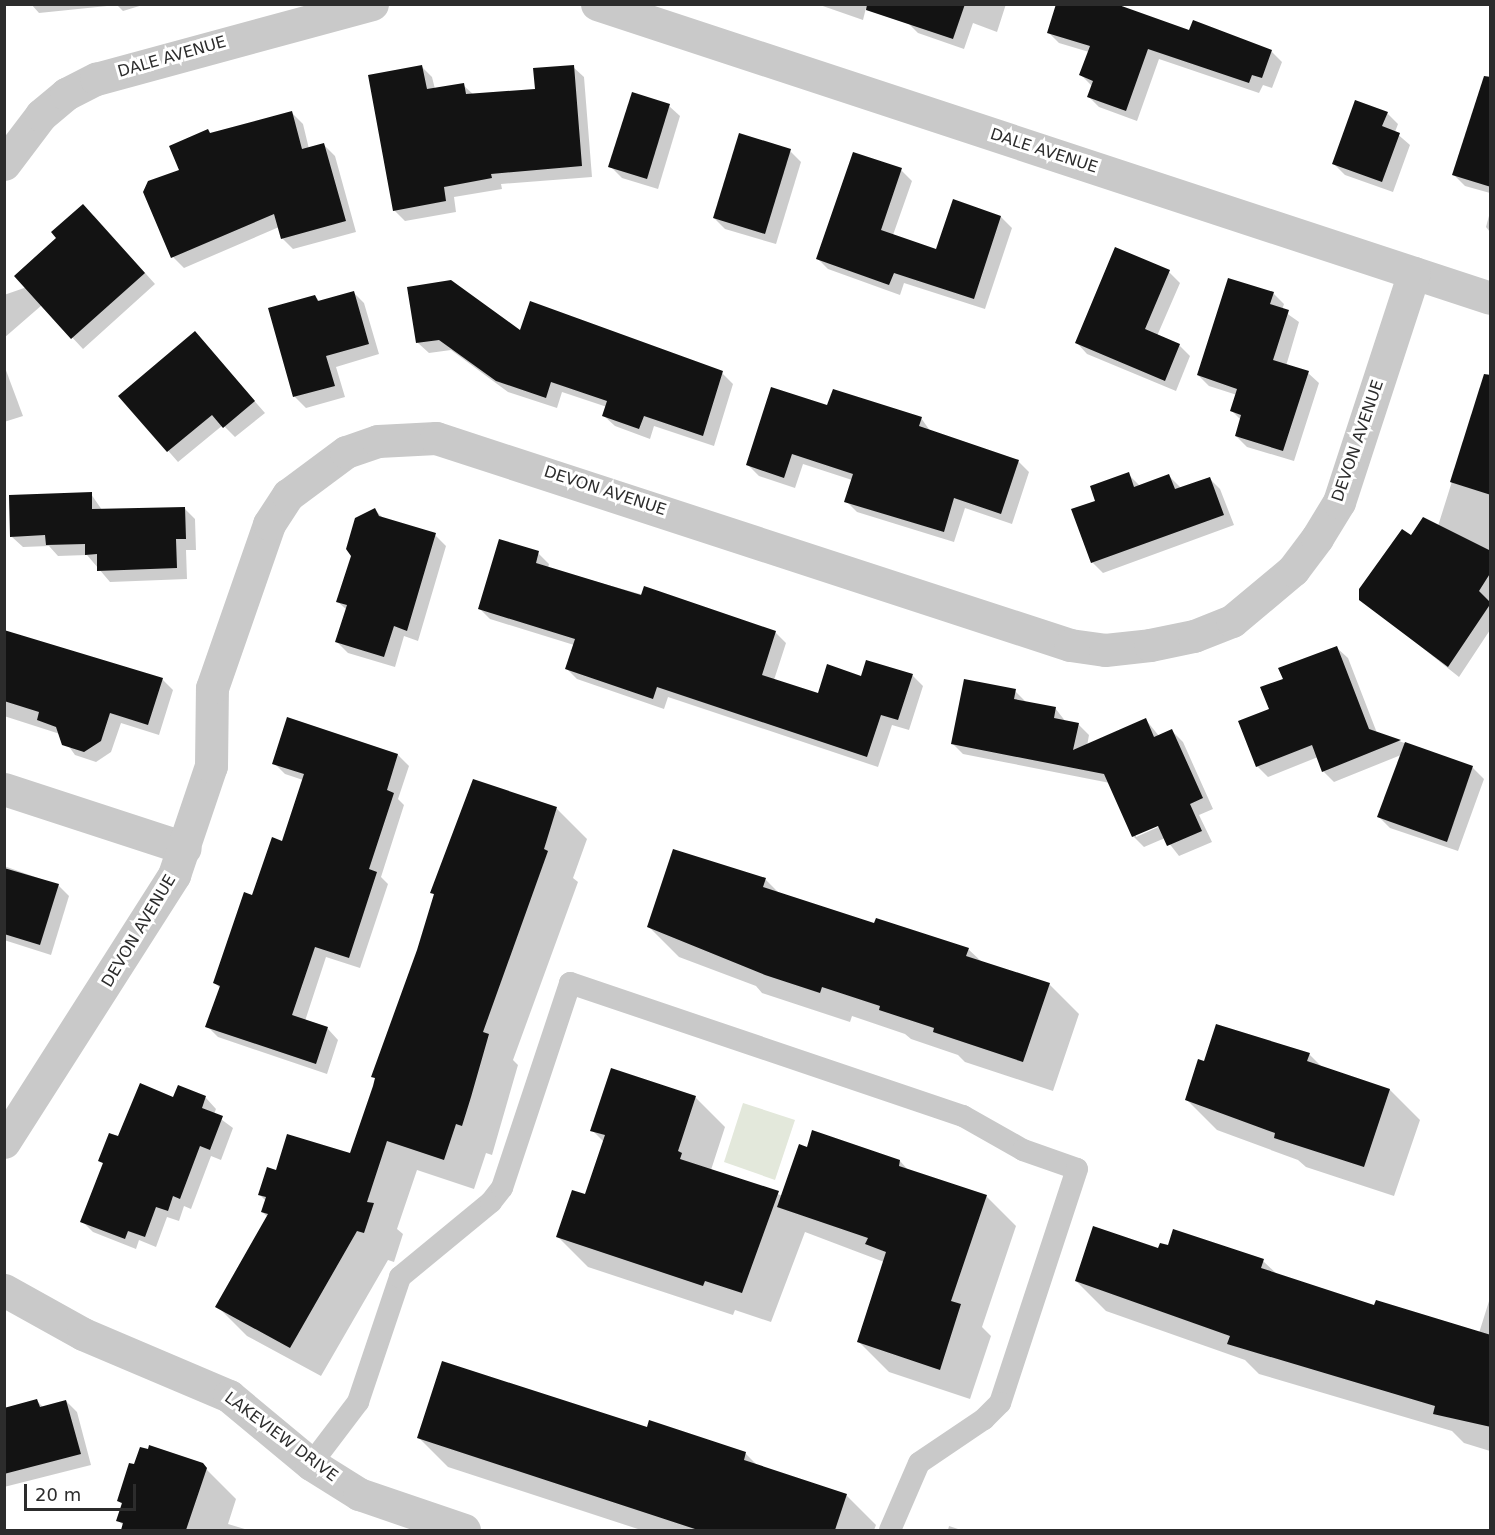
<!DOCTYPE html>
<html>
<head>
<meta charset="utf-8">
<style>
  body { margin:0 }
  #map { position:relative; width:1495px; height:1535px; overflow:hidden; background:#fff; font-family:"DejaVu Sans",sans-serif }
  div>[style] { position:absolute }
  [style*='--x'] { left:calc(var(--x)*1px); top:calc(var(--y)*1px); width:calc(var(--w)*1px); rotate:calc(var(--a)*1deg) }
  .green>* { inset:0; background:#e3e8db }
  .shadow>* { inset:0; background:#0003 }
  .building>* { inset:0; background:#131313 }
  .service>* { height:22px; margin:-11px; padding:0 11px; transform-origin:11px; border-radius:11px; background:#c9c9c9 }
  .minor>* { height:33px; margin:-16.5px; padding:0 16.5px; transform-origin:16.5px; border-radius:16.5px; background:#c9c9c9 }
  span { translate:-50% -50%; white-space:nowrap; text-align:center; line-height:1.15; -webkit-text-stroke:6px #fff; paint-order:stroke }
  .street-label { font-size:16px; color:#2c2c2c }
  .frame { position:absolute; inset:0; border:6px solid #2c2c2c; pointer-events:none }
  .scale { position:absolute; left:24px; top:1484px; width:112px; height:27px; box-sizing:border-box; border:3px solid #2c2c2c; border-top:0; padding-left:8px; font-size:18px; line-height:21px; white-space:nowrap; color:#2c2c2c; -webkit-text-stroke:4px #fff; paint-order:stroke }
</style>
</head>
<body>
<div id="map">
  <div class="green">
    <i style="clip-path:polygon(743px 1103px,795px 1120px,775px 1180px,724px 1162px)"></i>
  </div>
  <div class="shadow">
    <i style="clip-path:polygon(31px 4px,146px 4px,123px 11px,117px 5px,39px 13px)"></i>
    <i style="clip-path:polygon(817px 4px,867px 4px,863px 20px)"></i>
    <i style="clip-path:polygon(913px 4px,1006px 4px,997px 32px,973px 23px,964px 49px,918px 33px,907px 22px)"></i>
    <i style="clip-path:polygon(1048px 32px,1190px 32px,1271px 51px,1282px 62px,1272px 88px,1263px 85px,1259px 93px,1159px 59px,1137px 121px,1099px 107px,1089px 97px,1092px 86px,1081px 75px,1089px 52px,1059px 43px)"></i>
    <i style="clip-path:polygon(421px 66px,432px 77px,435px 89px,463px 85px,474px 95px,536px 90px,573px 67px,584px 77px,592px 177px,501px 184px,502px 189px,454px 197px,456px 212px,405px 221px,394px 210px)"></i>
    <i style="clip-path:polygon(669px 106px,680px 116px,658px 189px,622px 178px,611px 167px)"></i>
    <i style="clip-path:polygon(292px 113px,303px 124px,309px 149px,324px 145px,335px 156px,356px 232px,293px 249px,282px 238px,279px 227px,184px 268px,173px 257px,181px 170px,211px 135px)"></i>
    <i style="clip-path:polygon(1387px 113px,1398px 124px,1395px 132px,1410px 145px,1393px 192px,1345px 175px,1334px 164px)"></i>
    <i style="clip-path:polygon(1490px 124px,1490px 193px,1465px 186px,1454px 175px)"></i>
    <i style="clip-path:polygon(790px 151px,801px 162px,776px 244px,725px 229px,714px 218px)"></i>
    <i style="clip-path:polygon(901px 170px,912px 181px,893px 235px,937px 251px,954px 201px,1001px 217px,1012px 228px,985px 309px,904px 283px,900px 295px,828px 269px,818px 259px)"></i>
    <i style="clip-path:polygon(1490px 212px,1490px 232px,1486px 227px)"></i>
    <i style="clip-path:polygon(94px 216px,155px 284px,83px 349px,42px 305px,4px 338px,4px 295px,27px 287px)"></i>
    <i style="clip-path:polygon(1169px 272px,1180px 283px,1157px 336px,1179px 345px,1190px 356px,1176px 391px,1087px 354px,1077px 343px)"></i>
    <i style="clip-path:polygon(409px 288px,521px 333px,722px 373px,733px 384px,714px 446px,654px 426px,650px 439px,615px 426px,604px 416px,607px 407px,562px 392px,557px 408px,508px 392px,451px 350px,429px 353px,418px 343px)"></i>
    <i style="clip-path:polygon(354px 293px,364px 303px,379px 354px,336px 367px,345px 397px,306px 408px,295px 397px,270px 309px,315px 296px,320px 302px)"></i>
    <i style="clip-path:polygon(1273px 293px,1284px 304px,1282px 310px,1299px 322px,1286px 366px,1308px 373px,1319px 383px,1294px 461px,1247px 447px,1236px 436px,1241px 420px,1232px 411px,1237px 395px,1209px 386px,1198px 375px)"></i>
    <i style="clip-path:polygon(195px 333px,265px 413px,235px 437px,223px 425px,178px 462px,120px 396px)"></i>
    <i style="clip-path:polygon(4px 365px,23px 416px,4px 422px)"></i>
    <i style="clip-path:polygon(1483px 383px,1490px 385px,1490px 630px,1459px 677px,1361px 599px,1411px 537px,1438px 526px)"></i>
    <i style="clip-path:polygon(828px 407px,921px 418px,931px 432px,1018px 461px,1029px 472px,1012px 524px,965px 508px,954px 542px,857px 512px,846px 501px,852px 480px,803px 464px,795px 488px,759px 476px,748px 465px)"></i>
    <i style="clip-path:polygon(1128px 474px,1140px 486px,1169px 476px,1181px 488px,1209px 478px,1220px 489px,1234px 525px,1103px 573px,1092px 562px,1097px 502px)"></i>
    <i style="clip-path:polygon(91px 494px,102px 510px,184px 508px,195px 519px,196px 550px,186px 550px,187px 579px,110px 582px,87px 555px,58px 556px,49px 546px,23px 547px,12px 537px)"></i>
    <i style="clip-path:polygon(375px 510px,385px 520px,435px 535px,446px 546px,418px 641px,404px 636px,395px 667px,348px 653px,337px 642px,347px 610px,338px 602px)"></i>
    <i style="clip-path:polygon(538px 553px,549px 564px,548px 568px,775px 632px,786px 643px,774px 680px,819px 695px,862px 677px,867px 661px,913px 676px,923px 686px,909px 730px,892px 725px,878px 767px,668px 697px,664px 709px,577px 679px,566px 668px,574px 645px,490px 619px,479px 608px)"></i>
    <i style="clip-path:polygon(4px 631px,162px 679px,173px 690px,159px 735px,121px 723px,111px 752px,96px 762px,75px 755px,60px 734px,4px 716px)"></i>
    <i style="clip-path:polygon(1337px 648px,1348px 658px,1377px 733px,1473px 768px,1484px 779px,1458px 851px,1390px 828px,1379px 817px,1401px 755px,1334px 782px,1323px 771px,1318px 757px,1268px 777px,1257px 766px,1270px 710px,1285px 680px)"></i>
    <i style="clip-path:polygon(evenodd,1015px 691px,1026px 702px,1055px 708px,1066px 722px,1078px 724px,1089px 735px,1087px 746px,1146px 720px,1159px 736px,1172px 731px,1183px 742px,1213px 809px,1199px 815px,1212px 842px,1179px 856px,1165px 838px,1144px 847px,1133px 836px,1110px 783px,963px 754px,952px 743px,1015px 691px,1164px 821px,1165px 824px,1136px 837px,1136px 834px,1164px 821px)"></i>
    <i style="clip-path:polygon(398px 755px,409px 766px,398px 799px,404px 805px,381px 877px,388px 884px,360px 968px,326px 957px,305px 1021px,328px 1029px,338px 1040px,327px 1074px,218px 1037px,207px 1026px,220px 988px,215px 983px,283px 843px,303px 780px,285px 774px,274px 763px)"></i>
    <i style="clip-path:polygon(474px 781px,557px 809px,587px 839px,573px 878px,578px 882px,513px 1060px,518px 1065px,492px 1155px,486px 1153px,474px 1189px,417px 1170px,397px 1229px,403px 1234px,394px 1262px,388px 1260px,321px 1376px,247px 1336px,217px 1306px,268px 1217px,262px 1212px,266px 1201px,260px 1195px,277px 1172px,351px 1155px,376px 1079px,373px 1076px,419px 950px,435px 896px,432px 892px)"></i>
    <i style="clip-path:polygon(674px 851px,766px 880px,780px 894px,875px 925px,968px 949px,982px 962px,1049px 984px,1079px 1014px,1053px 1091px,965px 1062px,958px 1055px,911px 1039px,905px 1034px,852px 1016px,850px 1022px,762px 993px,756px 986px,679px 957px,649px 927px)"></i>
    <i style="clip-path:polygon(4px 866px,58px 885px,69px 896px,51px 955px,4px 940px)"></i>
    <i style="clip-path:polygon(1309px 1054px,1323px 1068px,1390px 1090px,1420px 1120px,1394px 1196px,1306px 1167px,1298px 1160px,1217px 1130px,1187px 1100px,1205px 1063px)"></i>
    <i style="clip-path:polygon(178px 1087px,206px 1098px,216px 1109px,214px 1114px,233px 1128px,221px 1160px,211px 1156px,191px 1209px,184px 1206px,179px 1221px,167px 1217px,156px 1247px,139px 1240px,136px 1249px,93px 1232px,82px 1221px,104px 1165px,100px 1160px,119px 1138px,174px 1099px)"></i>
    <i style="clip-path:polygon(695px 1097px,725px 1127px,711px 1170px,783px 1196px,900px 1161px,909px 1171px,986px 1196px,1016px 1226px,982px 1327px,991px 1336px,970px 1399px,889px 1372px,859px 1342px,884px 1262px,805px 1232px,771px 1322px,735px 1310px,733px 1315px,588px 1267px,558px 1237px,586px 1196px,604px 1142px,592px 1130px)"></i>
    <i style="clip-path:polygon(1174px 1231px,1263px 1261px,1278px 1275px,1375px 1307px,1479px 1333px,1490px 1298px,1490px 1451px,1464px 1443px,1452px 1431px,1259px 1374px,1245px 1360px,1106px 1311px,1076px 1281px,1169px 1247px)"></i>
    <i style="clip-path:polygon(37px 1401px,43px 1407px,66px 1401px,77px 1412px,91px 1465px,4px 1487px,4px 1410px)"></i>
    <i style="clip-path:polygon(648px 1429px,746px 1454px,758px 1466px,846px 1495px,876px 1525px,874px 1530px,641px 1530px,448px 1467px,418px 1437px)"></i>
    <i style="clip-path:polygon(202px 1465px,236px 1499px,228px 1524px,248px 1530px,122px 1530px,124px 1526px,118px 1520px,123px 1505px,119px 1501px)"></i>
    <i style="clip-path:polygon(949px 1526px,961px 1530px,948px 1530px)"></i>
  </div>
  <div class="building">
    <i style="clip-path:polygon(867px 4px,965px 4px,953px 39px,866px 10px)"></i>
    <i style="clip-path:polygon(1056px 4px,1116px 4px,1189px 30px,1193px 20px,1272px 50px,1262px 78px,1252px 75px,1249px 83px,1148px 49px,1126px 111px,1087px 97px,1093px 81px,1079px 75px,1090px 46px,1047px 33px)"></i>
    <i style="clip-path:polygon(422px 65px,427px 89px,464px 83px,466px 94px,535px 89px,533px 68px,574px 65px,582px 166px,491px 174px,492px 178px,444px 187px,446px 201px,393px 211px,368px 75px)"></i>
    <i style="clip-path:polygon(1484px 76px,1491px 77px,1491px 187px,1452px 175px)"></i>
    <i style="clip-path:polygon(632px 92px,670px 104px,647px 179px,608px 167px)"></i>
    <i style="clip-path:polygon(1355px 100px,1388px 112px,1382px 126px,1400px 133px,1382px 182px,1332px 164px)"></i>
    <i style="clip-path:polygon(292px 111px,302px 149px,324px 143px,346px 221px,281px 239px,274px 214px,171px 258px,143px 192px,148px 181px,179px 170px,169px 146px,208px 129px,210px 133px)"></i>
    <i style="clip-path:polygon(739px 133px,791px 149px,765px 234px,713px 218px)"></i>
    <i style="clip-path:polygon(853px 152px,902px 168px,881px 230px,936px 249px,953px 199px,1001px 216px,974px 299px,894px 273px,889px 285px,816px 259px)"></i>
    <i style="clip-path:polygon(83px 204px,145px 273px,71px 339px,14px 276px,56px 238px,51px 232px)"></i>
    <i style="clip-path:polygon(1115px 247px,1170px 270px,1145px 329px,1180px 344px,1165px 381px,1075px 343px)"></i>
    <i style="clip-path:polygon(1228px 278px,1274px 292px,1270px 304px,1289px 310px,1273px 360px,1309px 371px,1283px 451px,1235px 436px,1241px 415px,1230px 411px,1237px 389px,1197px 375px)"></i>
    <i style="clip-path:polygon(451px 280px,520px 330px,530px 301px,723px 371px,703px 436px,644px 416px,639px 429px,602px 416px,607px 401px,551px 382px,546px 398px,496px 381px,439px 340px,416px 343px,407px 287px)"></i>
    <i style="clip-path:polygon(354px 291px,369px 344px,326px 356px,335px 386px,293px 397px,268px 308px,315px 295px,318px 301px)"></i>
    <i style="clip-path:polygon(195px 331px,255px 401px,223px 428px,212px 415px,167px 452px,118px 396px)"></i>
    <i style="clip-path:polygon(1484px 374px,1491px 375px,1491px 495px,1450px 482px)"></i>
    <i style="clip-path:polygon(771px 387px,827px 405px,833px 389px,922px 417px,919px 426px,1019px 460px,1001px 514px,954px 498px,944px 532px,844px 502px,853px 474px,792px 454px,784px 478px,746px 465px)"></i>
    <i style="clip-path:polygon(1129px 472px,1134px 487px,1169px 474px,1175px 489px,1210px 477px,1224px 515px,1091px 563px,1071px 509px,1095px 501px,1090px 486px)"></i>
    <i style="clip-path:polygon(92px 492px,92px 509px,185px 507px,186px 539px,176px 539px,177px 568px,97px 571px,97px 554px,85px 555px,85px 544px,46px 545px,45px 535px,10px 537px,9px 495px)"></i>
    <i style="clip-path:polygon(375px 508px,379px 516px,436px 533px,407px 631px,394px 626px,384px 657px,335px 642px,347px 605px,336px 602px,351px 556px,346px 549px,355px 518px)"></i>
    <i style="clip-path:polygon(1423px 517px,1491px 551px,1491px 572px,1479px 591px,1491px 603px,1448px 667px,1359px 600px,1359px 589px,1402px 529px,1411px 535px)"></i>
    <i style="clip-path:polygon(499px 539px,539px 551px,536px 563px,641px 595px,644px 586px,776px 631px,762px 675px,818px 693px,827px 664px,861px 676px,866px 660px,913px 674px,898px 720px,881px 715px,867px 757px,657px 687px,653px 699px,565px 669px,575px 639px,478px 609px)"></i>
    <i style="clip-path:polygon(4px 630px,163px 678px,148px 725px,110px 713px,101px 741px,84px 752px,62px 745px,56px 727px,37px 720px,39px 712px,4px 701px)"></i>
    <i style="clip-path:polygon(1337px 646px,1369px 729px,1401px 740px,1322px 772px,1312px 745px,1256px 767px,1238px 721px,1269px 709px,1260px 687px,1283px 679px,1278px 668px)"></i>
    <i style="clip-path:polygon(964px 679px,1016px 689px,1014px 699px,1056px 707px,1054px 718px,1079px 723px,1073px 750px,1146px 718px,1154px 737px,1172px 729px,1203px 798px,1190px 804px,1202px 831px,1167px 846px,1158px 826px,1132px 837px,1104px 774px,951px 744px)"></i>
    <i style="clip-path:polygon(287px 717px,398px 754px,387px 790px,394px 793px,369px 869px,377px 872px,349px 958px,315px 947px,292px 1015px,328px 1027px,316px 1064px,205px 1027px,220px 986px,213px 983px,244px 892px,252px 895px,272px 837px,282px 841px,304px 774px,272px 764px)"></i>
    <i style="clip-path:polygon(1405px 742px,1473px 766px,1447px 842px,1377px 817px)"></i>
    <i style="clip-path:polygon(473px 779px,557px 807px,544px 849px,548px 851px,483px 1032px,489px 1034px,471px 1097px,462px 1126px,456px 1124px,444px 1160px,387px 1141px,367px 1202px,374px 1203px,364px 1233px,357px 1231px,290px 1348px,215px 1307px,268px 1214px,261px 1212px,266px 1197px,258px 1195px,267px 1167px,276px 1170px,287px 1134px,350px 1153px,373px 1086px,375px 1078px,371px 1077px,417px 950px,434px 894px,430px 893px)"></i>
    <i style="clip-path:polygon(673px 849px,766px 878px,763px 887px,874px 923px,876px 918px,969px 948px,966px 956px,1050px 983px,1023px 1062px,933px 1032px,934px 1028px,879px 1010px,880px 1006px,822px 987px,820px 993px,765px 975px,647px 927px)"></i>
    <i style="clip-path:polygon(4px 868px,59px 884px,40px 945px,4px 934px)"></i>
    <i style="clip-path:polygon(1216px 1024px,1310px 1053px,1307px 1061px,1390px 1089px,1364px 1167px,1274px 1138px,1275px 1133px,1185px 1100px,1198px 1059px,1204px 1061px)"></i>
    <i style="clip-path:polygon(611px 1068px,696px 1096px,678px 1151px,682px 1153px,680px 1159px,779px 1191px,742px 1293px,705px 1281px,703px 1286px,556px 1237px,572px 1190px,585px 1194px,605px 1135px,590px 1131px)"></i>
    <i style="clip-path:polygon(140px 1083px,173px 1097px,178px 1085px,206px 1096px,202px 1108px,223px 1116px,210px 1150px,200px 1146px,180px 1199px,173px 1196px,168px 1211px,156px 1207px,145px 1237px,128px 1231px,125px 1239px,80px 1222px,103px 1163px,98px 1161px,109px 1133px,118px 1136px)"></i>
    <i style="clip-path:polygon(812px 1130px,900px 1160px,899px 1166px,987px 1195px,951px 1301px,961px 1304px,940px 1370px,857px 1342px,886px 1252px,865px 1244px,868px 1238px,777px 1207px,799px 1144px,807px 1147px)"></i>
    <i style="clip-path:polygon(1093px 1226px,1158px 1248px,1160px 1243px,1168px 1245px,1173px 1229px,1264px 1259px,1261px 1268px,1374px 1305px,1376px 1300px,1491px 1335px,1491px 1427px,1433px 1414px,1435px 1406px,1227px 1344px,1230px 1336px,1075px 1281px)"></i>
    <i style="clip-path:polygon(442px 1361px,647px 1427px,649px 1420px,746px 1452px,744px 1460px,847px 1494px,835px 1530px,698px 1530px,417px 1438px)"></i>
    <i style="clip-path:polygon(37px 1399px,40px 1407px,66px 1400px,81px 1454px,4px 1474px,4px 1408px)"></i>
    <i style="clip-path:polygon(149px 1445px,203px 1463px,207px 1468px,186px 1530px,121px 1530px,123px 1523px,116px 1521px,122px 1503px,117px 1501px,129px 1463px,134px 1464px,140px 1447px,148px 1449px)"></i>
  </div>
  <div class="service">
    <i style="--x:311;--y:1464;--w:78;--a:-52.8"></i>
    <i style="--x:358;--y:1402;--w:132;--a:-71.4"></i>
    <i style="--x:400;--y:1277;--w:118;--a:-39.5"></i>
    <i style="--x:491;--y:1202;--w:18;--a:-52"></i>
    <i style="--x:502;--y:1188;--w:216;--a:-71.6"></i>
    <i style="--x:570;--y:983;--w:415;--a:18.7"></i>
    <i style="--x:963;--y:1116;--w:69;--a:29.5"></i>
    <i style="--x:1023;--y:1150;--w:57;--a:19.4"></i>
    <i style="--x:1077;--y:1169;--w:246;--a:108.2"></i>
    <i style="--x:1000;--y:1403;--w:23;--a:135"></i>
    <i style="--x:984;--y:1419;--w:78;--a:145.9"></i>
    <i style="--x:919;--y:1463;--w:73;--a:113.4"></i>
  </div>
  <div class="minor">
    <i style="--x:597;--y:4;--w:940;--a:18.22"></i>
    <i style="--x:4;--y:164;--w:61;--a:-52.9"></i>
    <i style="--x:41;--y:115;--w:33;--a:-40"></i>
    <i style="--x:66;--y:94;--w:34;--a:-27"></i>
    <i style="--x:96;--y:79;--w:286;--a:-15.2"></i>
    <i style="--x:4;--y:789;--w:190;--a:18.1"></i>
    <i style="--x:4;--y:1142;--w:317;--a:-57.5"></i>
    <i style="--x:174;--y:875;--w:115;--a:-71.3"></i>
    <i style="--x:211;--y:766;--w:78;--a:-89.3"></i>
    <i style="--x:212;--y:688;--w:174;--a:-70.8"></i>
    <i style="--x:269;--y:524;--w:35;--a:-57"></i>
    <i style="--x:288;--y:495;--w:72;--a:-36.6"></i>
    <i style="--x:346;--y:452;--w:34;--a:-19"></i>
    <i style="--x:378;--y:441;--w:58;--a:-3"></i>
    <i style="--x:436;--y:438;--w:667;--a:18.08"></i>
    <i style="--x:1070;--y:645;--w:35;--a:8"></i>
    <i style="--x:1105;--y:650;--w:45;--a:-6.3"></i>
    <i style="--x:1150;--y:645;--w:45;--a:-11.6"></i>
    <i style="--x:1194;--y:636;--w:41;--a:-21.5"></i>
    <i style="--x:1232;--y:621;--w:80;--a:-39.9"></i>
    <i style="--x:1293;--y:570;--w:40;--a:-53"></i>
    <i style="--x:1317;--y:538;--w:42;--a:-58.6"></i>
    <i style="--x:1339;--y:502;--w:241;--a:-71.9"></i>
    <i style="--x:4;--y:1290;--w:90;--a:29.1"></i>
    <i style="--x:83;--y:1334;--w:159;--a:23"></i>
    <i style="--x:229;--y:1396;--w:107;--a:39.7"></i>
    <i style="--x:311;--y:1464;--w:57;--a:32"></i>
    <i style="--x:359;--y:1494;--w:111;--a:18.9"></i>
  </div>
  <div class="street-label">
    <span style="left:172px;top:57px;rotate:-16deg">DALE AVENUE</span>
    <span style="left:1044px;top:151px;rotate:18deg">DALE AVENUE</span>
    <span style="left:1358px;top:441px;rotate:-71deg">DEVON AVENUE</span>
    <span style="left:605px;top:491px;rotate:18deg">DEVON AVENUE</span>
    <span style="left:139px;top:931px;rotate:-59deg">DEVON AVENUE</span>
    <span style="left:281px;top:1437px;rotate:37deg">LAKEVIEW DRIVE</span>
  </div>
  <div class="frame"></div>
  <div class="scale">20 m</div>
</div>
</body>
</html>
